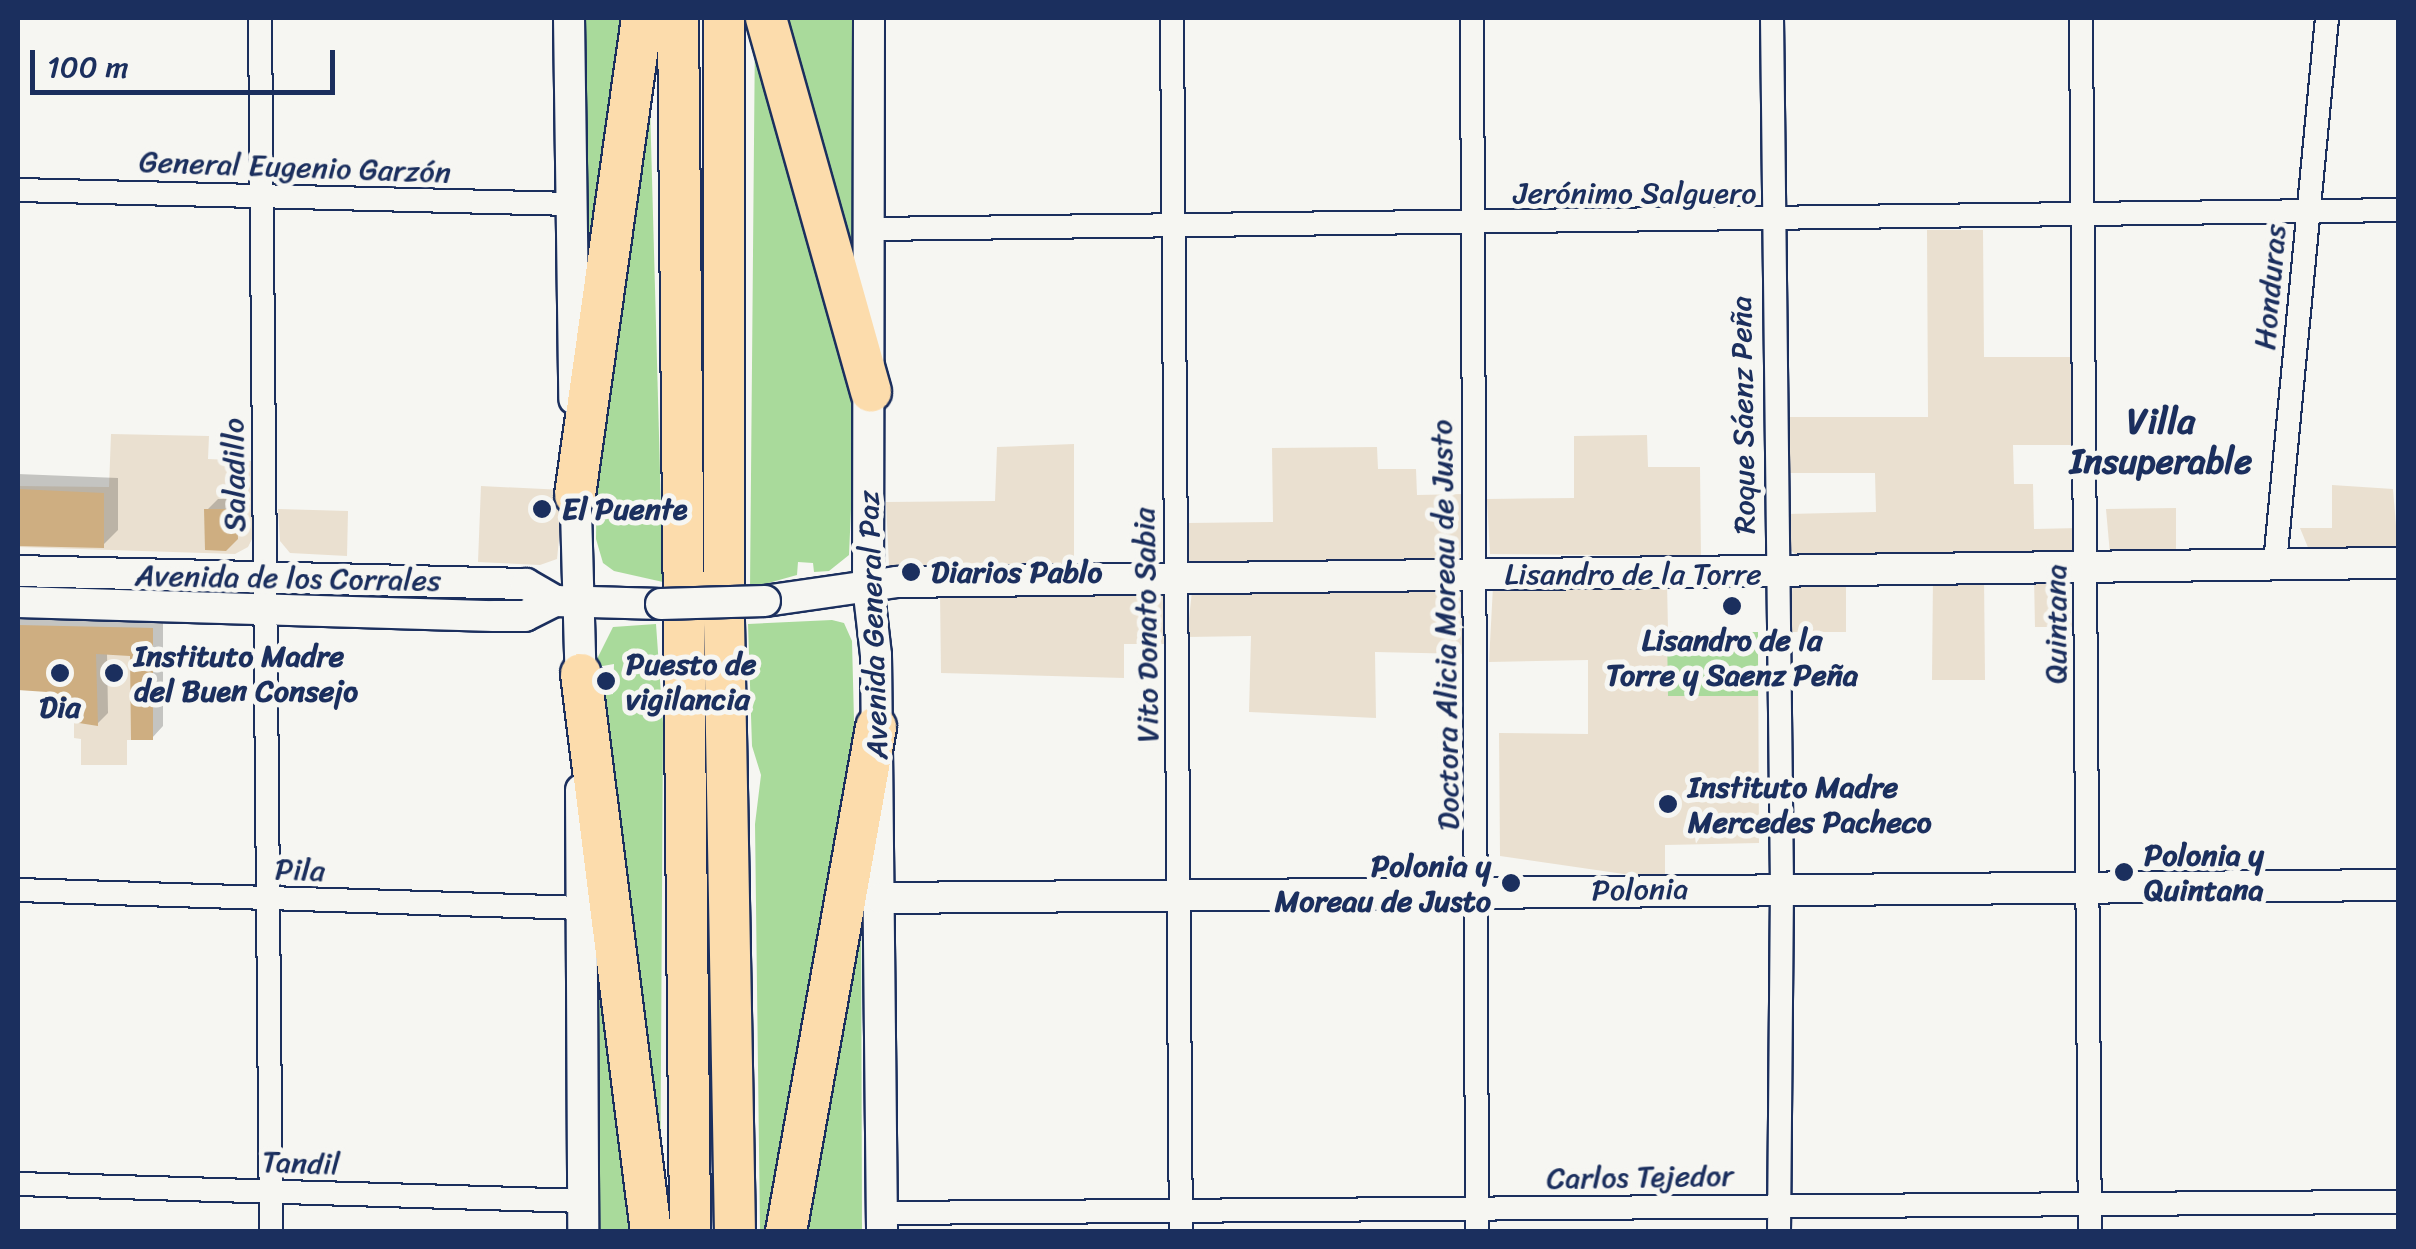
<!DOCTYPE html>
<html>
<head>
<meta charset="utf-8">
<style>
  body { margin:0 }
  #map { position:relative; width:2416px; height:1249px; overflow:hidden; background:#f6f6f2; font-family:Sriracha,sans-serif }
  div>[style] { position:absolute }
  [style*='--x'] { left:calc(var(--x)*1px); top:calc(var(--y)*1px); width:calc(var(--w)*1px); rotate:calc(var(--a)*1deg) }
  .built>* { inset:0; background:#eae0d0 }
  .green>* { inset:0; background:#a9da9b }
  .shadow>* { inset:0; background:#0003 }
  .building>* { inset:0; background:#ceae81 }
  .roads { filter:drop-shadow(2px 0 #1b2f5e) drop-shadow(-2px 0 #1b2f5e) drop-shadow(0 2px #1b2f5e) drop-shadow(0 -2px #1b2f5e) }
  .street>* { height:22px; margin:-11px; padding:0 11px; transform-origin:11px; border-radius:11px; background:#f6f6f2 }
  .secondary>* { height:30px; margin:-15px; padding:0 15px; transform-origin:15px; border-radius:15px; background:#f6f6f2 }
  .highway>* { height:40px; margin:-20px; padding:0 20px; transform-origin:20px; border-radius:20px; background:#fcdcac }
  .bridges { filter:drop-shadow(2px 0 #1b2f5e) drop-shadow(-2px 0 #1b2f5e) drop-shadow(0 2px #1b2f5e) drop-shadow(0 -2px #1b2f5e) }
  .secondary-bridge>* { height:30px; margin:-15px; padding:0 15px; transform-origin:15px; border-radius:15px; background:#f6f6f2 }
  .dots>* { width:28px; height:28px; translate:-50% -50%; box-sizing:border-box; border:5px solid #f6f6f2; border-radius:50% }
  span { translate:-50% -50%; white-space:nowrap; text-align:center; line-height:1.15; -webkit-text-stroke:10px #f6f6f2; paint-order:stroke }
  .street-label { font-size:30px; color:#1b2f5e }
  .poi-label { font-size:30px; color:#1b2f5e; font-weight:700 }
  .left { translate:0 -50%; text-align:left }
  .right { translate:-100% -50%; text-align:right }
  .quarter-label { font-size:35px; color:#1b2f5e; font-weight:700 }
  .frame { position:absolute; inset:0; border:20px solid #1b2f5e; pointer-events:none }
  .scale { position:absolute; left:30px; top:50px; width:305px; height:45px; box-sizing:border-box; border:5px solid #1b2f5e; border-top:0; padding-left:12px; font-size:30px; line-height:35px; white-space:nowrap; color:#1b2f5e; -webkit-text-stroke:8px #f6f6f2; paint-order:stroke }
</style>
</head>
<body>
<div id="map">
  <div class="built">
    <i style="clip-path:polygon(1927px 230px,1983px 230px,1984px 357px,2080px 357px,2080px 445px,2013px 445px,2014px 484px,2033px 484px,2034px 529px,2079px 528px,2078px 556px,1800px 558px,1788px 548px,1787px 514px,1876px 512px,1875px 473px,1788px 473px,1788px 417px,1928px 417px)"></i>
    <i style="clip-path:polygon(111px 434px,209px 436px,208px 459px,254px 461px,254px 535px,248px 547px,235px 554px,18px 547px,18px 486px,109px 487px)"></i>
    <i style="clip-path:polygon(1647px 435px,1648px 467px,1700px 467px,1701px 556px,1490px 554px,1487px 499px,1574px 498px,1574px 436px)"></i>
    <i style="clip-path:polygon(1074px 444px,1074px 569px,889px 566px,886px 502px,995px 501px,997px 447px)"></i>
    <i style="clip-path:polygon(1377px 447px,1378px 469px,1416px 469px,1417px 495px,1464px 494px,1460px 558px,1201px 566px,1188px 560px,1188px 523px,1273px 522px,1272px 448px)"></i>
    <i style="clip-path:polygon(2332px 485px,2393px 489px,2398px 549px,2309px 550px,2300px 528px,2332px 528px)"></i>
    <i style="clip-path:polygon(481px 486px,564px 490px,557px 559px,540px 565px,478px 562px)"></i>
    <i style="clip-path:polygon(2176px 508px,2176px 551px,2110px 554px,2106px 509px)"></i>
    <i style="clip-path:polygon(278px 509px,348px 511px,347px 556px,290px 553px,280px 541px)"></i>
    <i style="clip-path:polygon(2034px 576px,2069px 581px,2072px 627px,2035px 627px)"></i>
    <i style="clip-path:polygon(1984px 577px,1985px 680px,1932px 680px,1933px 578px)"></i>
    <i style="clip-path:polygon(1846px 579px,1846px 632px,1789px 632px,1793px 582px)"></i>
    <i style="clip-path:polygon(1667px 581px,1668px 631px,1758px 632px,1759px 843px,1665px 845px,1665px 880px,1500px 856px,1499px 733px,1588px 734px,1588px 660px,1489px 662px,1493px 586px)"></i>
    <i style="clip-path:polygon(1460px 585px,1467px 654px,1375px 652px,1376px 718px,1249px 712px,1251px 636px,1187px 637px,1192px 591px)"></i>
    <i style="clip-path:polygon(1166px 593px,1169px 644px,1124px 644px,1124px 678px,941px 673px,940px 594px)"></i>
    <i style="clip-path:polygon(74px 627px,153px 628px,153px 740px,127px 740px,127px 765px,81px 765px,81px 739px,74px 738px)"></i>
  </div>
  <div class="green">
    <i style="clip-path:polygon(583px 18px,628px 18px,588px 373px)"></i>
    <i style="clip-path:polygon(779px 18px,859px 18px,861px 277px)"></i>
    <i style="clip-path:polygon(755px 30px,856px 396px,849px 555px,829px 571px,814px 572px,813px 563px,798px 562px,797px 575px,750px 588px)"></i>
    <i style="clip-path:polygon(649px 68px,663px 582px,614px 571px,603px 563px,596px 539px,597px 464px)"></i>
    <i style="clip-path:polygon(832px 620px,844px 623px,852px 641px,855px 760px,770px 1232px,760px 1231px,755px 824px,761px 775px,752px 746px,748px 624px)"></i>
    <i style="clip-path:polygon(656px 624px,663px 723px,660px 1231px,597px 696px,613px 694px,614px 664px,597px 667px,597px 659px,613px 627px)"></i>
    <i style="clip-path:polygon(1667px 632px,1758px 632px,1758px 696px,1668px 696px)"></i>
    <i style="clip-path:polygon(596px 844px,641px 1231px,594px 1231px)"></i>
    <i style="clip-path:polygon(861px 888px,862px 1231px,802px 1232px)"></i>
  </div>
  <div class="shadow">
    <i style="clip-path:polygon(18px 474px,118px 478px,118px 530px,103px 545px,18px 544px)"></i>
    <i style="clip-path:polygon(218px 499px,247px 499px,248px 525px,225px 548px,207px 510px)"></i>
    <i style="clip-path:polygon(18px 612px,163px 617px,163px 726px,152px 738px,133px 654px,107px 652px,108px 713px,97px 724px,49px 690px,18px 688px)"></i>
  </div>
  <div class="building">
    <i style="clip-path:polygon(18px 489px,104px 493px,104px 548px,18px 546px)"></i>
    <i style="clip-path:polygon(204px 509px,237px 509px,238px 539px,226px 551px,205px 550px)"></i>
    <i style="clip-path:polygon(18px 625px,153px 628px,153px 740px,131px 740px,130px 656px,96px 654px,98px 726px,47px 718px,47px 692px,18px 690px)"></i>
  </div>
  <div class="roads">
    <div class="street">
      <i style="--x:260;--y:18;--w:1214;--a:89.48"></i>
      <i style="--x:1172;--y:18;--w:1214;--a:89.58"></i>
      <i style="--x:1472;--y:18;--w:1214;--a:89.76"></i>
      <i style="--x:1772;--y:18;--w:869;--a:89.34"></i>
      <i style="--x:1782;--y:887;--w:345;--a:90.5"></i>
      <i style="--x:2081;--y:18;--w:1214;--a:89.58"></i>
      <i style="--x:18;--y:190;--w:554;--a:1.45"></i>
      <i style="--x:871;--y:229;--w:1527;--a:-0.71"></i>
      <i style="--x:2275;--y:563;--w:547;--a:-84.55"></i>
      <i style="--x:18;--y:890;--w:562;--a:1.83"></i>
      <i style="--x:18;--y:1184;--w:565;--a:1.72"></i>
      <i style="--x:882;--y:1213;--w:1516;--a:-0.42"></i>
    </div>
    <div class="secondary">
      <i style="--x:569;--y:18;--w:381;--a:89.2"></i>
      <i style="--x:869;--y:18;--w:568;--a:90.1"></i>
      <i style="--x:868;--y:586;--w:69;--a:83.4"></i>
      <i style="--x:876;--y:655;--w:577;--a:89.4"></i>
      <i style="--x:575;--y:475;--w:219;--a:88.4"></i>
      <i style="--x:18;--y:571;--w:508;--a:1.47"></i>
      <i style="--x:526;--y:584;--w:34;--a:30"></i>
      <i style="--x:765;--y:601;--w:133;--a:-8.2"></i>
      <i style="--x:897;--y:582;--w:1501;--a:-0.73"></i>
      <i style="--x:18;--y:602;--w:476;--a:1.7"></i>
      <i style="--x:494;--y:616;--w:31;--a:0"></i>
      <i style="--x:525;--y:616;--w:34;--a:-27"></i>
      <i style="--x:555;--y:601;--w:106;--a:1.6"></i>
      <i style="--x:581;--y:790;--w:442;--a:89.7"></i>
      <i style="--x:881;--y:898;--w:1517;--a:-0.49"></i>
    </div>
    <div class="highway">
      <i style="--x:678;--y:18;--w:1214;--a:89.43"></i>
      <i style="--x:724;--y:18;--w:603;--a:90"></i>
      <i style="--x:724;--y:621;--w:611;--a:88.97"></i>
      <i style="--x:766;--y:18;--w:388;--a:74.3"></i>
      <i style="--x:575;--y:495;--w:482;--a:-82"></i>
      <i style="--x:581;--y:674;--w:562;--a:82.85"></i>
      <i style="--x:786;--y:1232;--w:513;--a:-79.89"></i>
    </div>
  </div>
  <div class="bridges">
    <div class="secondary-bridge">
      <i style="--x:661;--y:604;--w:104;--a:-1.7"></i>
    </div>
  </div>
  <div class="dots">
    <i style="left:542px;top:509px;background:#1b2f5e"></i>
    <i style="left:911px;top:572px;background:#1b2f5e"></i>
    <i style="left:1732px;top:606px;background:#1b2f5e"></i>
    <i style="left:60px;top:673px;background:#1b2f5e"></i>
    <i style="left:114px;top:673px;background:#1b2f5e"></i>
    <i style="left:606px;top:681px;background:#1b2f5e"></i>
    <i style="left:1668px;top:804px;background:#1b2f5e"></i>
    <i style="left:2124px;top:872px;background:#1b2f5e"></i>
    <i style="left:1511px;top:883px;background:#1b2f5e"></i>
  </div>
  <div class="street-label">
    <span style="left:295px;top:167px;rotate:2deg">General Eugenio Garzón</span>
    <span style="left:1635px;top:193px">Jerónimo Salguero</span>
    <span style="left:2270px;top:287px;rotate:-85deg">Honduras</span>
    <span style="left:1743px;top:415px;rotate:-91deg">Roque Sáenz Peña</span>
    <span style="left:234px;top:475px;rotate:-91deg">Saladillo</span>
    <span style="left:1633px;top:574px">Lisandro de la Torre</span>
    <span style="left:288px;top:578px;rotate:1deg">Avenida de los Corrales</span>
    <span style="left:2056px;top:624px;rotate:-90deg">Quintana</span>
    <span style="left:873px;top:625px;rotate:-92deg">Avenida General Paz</span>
    <span style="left:1146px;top:625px;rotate:-91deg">Vito Donato Sabia</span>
    <span style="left:1445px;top:625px;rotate:-91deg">Doctora Alicia Moreau de Justo</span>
    <span style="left:300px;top:870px;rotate:2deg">Pila</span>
    <span style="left:1640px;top:890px;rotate:-1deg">Polonia</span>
    <span style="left:301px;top:1163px;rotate:2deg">Tandil</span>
    <span style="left:1640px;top:1177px;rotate:-1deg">Carlos Tejedor</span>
  </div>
  <div class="poi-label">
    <span class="left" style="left:562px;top:509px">El Puente</span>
    <span class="left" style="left:931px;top:572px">Diarios Pablo</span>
    <span style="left:1732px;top:657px">Lisandro de la<br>Torre y Saenz Peña</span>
    <span class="left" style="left:134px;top:673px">Instituto Madre<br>del Buen Consejo</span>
    <span class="left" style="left:626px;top:681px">Puesto de<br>vigilancia</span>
    <span style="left:60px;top:707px">Dia</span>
    <span class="left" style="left:1688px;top:804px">Instituto Madre<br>Mercedes Pacheco</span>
    <span class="left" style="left:2144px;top:872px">Polonia y<br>Quintana</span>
    <span class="right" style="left:1491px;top:883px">Polonia y<br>Moreau de Justo</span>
  </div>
  <div class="quarter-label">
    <span style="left:2161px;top:441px">Villa<br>Insuperable</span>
  </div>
  <div class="frame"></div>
  <div class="scale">100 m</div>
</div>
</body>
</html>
